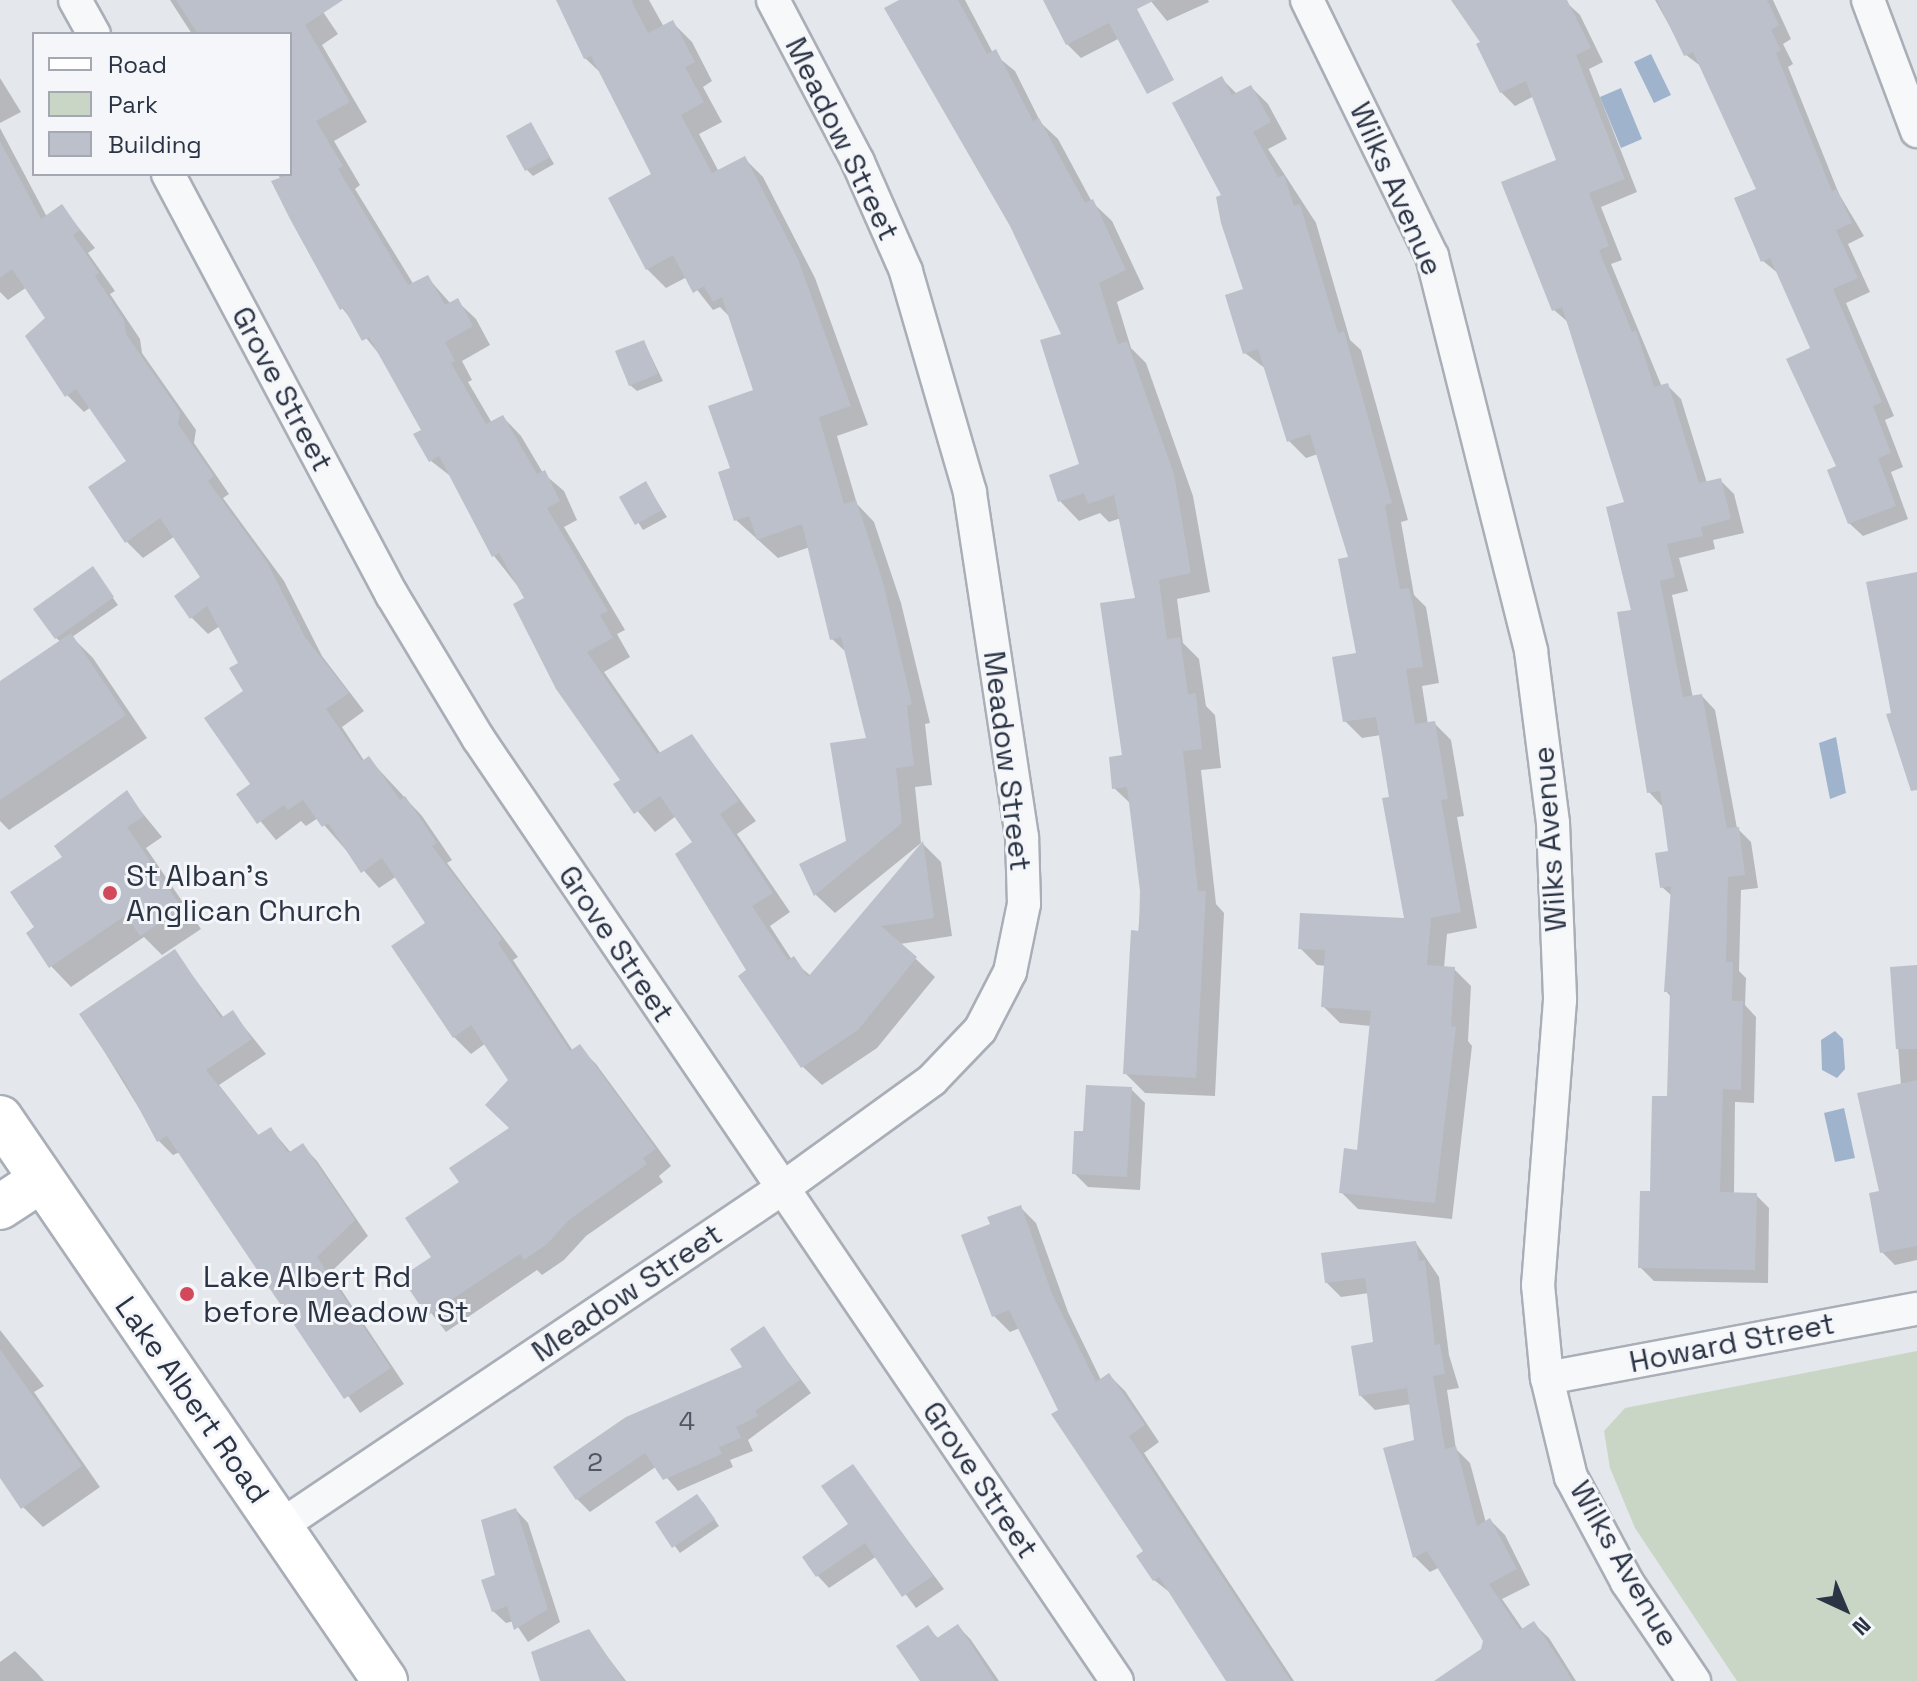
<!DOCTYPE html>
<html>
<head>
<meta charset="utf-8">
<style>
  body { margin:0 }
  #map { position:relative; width:1917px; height:1681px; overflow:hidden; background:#e4e7ec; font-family:"Space Grotesk",sans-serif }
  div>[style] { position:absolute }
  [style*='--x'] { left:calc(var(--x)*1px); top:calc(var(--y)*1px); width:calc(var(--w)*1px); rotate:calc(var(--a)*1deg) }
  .green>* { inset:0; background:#c9d6c5 }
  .water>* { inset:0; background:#9fb4cc }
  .shadow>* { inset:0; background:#0003 }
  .building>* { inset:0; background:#bbc0ca }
  .roads { filter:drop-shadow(2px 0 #a9aeb7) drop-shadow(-2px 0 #a9aeb7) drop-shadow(0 2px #a9aeb7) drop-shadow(0 -2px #a9aeb7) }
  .street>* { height:32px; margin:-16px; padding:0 16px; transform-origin:16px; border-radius:16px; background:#f7f8fa }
  .secondary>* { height:44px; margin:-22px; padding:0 22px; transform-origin:22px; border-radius:22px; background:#fff }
  .dots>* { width:22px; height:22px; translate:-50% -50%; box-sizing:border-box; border:4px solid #f4f6f9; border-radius:50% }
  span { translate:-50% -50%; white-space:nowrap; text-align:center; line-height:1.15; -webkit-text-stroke:6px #f4f6f9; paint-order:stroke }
  .number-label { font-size:26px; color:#4f5766 }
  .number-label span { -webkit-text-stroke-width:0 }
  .street-label { font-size:30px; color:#2b3445 }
  .poi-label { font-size:30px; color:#2b3445 }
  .left { translate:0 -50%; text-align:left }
  .legend { position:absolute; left:32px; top:32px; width:260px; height:144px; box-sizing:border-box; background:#f4f6f9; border:2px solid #a4a8b1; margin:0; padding:10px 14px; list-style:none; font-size:24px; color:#2b3445 }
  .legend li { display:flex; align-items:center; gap:16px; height:40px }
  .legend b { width:40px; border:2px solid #a4a8b1 }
  .north { position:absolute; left:1805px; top:1569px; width:80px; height:80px; -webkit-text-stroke:6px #f4f6f9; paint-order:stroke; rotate:136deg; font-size:22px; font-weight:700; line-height:32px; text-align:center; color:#2b3445 }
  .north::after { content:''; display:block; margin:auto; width:28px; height:36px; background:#2b3445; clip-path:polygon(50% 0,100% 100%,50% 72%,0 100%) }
</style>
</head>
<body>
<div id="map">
  <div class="green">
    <i style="clip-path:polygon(1917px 1351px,1917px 1681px,1737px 1681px,1635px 1528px,1610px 1468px,1604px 1431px,1625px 1408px)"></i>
  </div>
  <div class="water">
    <i style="clip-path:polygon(1651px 54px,1671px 95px,1654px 103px,1634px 62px)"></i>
    <i style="clip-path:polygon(1621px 88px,1642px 139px,1621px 148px,1600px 97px)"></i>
    <i style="clip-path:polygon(1836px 737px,1846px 793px,1830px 799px,1819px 743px)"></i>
    <i style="clip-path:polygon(1835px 1031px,1843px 1039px,1845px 1069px,1837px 1078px,1822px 1070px,1821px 1040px)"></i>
    <i style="clip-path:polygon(1844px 1108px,1855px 1158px,1835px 1162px,1824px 1113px)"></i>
  </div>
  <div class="shadow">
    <i style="clip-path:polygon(170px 0,315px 0,338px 34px,322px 45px,367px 122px,334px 141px,360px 185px,355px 189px,414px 285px,427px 277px,451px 304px,457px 301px,476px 319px,490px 345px,462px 361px,472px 380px,468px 382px,492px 423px,503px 417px,521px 436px,543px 473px,564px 491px,577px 520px,564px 527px,625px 630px,617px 634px,630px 657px,604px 672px,661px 754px,692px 736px,756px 821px,737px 834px,790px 912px,770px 926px,792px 960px,811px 976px,923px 844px,941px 862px,952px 936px,900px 944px,935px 977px,877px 1048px,822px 1085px,803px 1067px,748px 971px,695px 843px,676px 816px,655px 832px,616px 785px,622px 780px,527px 598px,494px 556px,453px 478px,431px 461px,424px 430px,383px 359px,342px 308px,278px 174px,290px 174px,290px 34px,192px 34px)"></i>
    <i style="clip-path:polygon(558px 0,649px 0,664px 27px,673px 23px,692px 42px,712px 81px,703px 87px,722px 122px,699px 134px,719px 172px,744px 158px,763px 177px,815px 278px,868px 425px,837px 436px,857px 504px,874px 522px,901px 603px,930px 723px,925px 724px,932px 785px,915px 787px,921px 843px,835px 913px,816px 895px,801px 865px,849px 842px,868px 739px,848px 654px,832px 639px,810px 547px,778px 558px,736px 520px,733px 470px,755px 392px,731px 318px,720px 307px,713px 310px,687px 277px,666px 288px,647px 269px,654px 175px,604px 76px,585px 58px)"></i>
    <i style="clip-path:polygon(903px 0,965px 0,993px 53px,1015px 71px,1041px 123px,1058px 139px,1092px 202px,1112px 221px,1144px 289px,1117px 302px,1131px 348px,1146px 363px,1193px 496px,1210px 592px,1177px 599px,1183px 643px,1199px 659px,1206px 706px,1215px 715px,1221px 768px,1201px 770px,1216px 904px,1224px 913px,1215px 1096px,1145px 1093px,1125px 1073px,1142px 891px,1131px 804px,1114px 788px,1124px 757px,1138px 600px,1121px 518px,1109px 522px,1100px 513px,1079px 521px,1060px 501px,1081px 466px,1064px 336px)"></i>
    <i style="clip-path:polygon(1045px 0,1098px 0,1118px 39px,1081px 58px,1067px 44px)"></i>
    <i style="clip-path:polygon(1150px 0,1208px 0,1209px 2px,1167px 21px)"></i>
    <i style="clip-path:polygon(1453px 0,1566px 2px,1580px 15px,1603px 62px,1589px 69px,1637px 192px,1601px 207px,1622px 260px,1611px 264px,1662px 387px,1667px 385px,1681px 399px,1707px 483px,1720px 480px,1734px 494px,1744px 533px,1713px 540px,1715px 549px,1679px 558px,1688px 591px,1672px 595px,1693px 698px,1702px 696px,1715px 710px,1737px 828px,1751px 842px,1758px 888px,1741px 890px,1739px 971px,1746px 978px,1745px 1005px,1756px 1017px,1754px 1103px,1735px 1102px,1734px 1194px,1756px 1195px,1769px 1208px,1768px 1283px,1654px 1281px,1640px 1267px,1669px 1098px,1671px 997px,1666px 991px,1672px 896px,1662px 887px,1671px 853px,1662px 806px,1649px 792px,1626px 504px,1569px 323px,1554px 310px,1559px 161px,1534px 96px,1515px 106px,1501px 92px,1483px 43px)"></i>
    <i style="clip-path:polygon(1655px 0,1773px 0,1791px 39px,1783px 44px,1793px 64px,1788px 67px,1839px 194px,1864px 236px,1848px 244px,1870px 292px,1846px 303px,1894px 416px,1885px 420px,1903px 467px,1891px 472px,1908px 519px,1863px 536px,1849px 523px,1813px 349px,1779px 274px,1763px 261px,1759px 190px,1702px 67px,1686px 55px)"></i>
    <i style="clip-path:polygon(0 78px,21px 112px,0 123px)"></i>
    <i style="clip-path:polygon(1221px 78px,1237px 94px,1251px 87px,1268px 104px,1287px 139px,1268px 149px,1316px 223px,1350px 340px,1361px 350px,1408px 520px,1401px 522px,1414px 595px,1426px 607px,1439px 683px,1422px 686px,1428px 724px,1434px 723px,1451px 740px,1464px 816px,1457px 817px,1477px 928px,1447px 934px,1444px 968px,1454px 969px,1471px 986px,1468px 1041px,1472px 1046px,1452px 1219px,1358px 1209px,1341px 1192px,1359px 1152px,1371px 1026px,1340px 1023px,1323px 1006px,1326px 966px,1317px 965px,1300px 948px,1406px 920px,1381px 735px,1362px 738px,1345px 721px,1358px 655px,1350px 559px,1318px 454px,1306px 458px,1289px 441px,1266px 369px,1245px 353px,1245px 290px,1224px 196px)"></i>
    <i style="clip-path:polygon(531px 124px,554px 164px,533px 176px,526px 169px)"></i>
    <i style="clip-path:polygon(0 128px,47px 217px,62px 207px,95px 248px,88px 253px,115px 291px,110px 294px,140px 339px,142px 353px,196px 430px,194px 443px,229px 494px,223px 498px,284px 581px,322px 656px,364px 711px,342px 727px,365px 762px,369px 759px,422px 816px,452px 860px,447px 863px,518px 957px,513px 960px,573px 1051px,579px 1047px,596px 1064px,671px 1166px,659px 1176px,663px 1182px,586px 1236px,564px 1260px,542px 1275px,537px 1270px,446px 1332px,404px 1278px,433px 1258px,461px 1183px,511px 1128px,510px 1080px,486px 1043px,471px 1054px,454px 1037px,428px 923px,397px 876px,379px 888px,318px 818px,306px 826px,301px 821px,276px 840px,239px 795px,252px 785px,241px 664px,220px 626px,208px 634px,191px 617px,203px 578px,175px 536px,143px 558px,127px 542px,129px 462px,91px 407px,84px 412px,67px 395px,48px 319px,27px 287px,8px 300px,0 292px)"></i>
    <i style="clip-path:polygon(644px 342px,663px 381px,637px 391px,630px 385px)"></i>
    <i style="clip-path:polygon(646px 484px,667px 517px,643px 530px,622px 497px)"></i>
    <i style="clip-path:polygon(95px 573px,118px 605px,72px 637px,93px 658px,147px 738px,9px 830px,0 821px,0 683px,61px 642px,56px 638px)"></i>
    <i style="clip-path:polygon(126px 793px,162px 837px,146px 848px,201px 929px,162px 955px,144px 937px,71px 987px,51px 966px,37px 928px,65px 858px)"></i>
    <i style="clip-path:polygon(175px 952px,224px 1018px,233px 1013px,266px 1054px,219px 1085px,260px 1137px,271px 1129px,292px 1154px,303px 1146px,317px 1161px,368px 1236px,330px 1273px,404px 1384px,360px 1413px,180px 1152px,173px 1155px,159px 1141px,82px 1015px)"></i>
    <i style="clip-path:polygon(1917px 967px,1917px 1260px,1895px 1265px,1882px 1252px,1882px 1192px,1901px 1085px,1892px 969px)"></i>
    <i style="clip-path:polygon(1131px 1089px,1145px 1103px,1140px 1190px,1088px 1187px,1074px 1173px,1085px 1134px)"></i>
    <i style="clip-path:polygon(1020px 1207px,1036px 1223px,1068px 1312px,1101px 1380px,1109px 1375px,1125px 1391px,1159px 1442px,1144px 1453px,1294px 1681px,1228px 1681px,1172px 1594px,1154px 1580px,1146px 1551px,1061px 1410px,1020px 1328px,1010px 1332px,994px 1316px,993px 1226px)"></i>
    <i style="clip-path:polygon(1416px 1243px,1439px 1277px,1449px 1355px,1459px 1388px,1447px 1390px,1456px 1449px,1470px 1463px,1486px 1523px,1490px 1520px,1505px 1535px,1530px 1585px,1502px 1599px,1524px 1631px,1534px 1624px,1549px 1638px,1576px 1681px,1468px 1681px,1485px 1641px,1440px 1567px,1430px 1572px,1415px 1557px,1386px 1450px,1417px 1441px,1411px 1404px,1375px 1410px,1360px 1395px,1375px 1344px,1369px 1293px,1341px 1297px,1326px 1282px)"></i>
    <i style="clip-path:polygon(763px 1328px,811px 1393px,748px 1440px,753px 1451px,730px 1460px,733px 1467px,678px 1491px,657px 1466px,590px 1512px,577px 1499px,745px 1368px)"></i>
    <i style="clip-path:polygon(0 1330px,44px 1386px,34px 1392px,100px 1487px,43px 1527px,23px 1507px,0 1459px)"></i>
    <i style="clip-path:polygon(853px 1467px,944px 1589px,916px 1608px,877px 1556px,829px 1588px,817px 1575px,850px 1525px)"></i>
    <i style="clip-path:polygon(703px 1502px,719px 1526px,680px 1553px,658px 1523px)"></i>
    <i style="clip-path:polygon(516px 1510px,528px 1523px,560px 1622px,528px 1642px,514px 1621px,506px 1623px,493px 1611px)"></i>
    <i style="clip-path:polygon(958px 1626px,971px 1640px,999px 1681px,923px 1681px,928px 1628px,939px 1639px)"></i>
    <i style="clip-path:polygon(588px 1631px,626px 1681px,542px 1681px)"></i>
    <i style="clip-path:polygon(15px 1651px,36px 1672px,44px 1681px,0 1681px,0 1662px)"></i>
  </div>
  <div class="building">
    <i style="clip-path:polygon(176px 0,343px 0,305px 25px,350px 102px,316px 121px,343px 166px,338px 169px,408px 285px,428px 275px,445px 305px,458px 298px,473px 326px,445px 342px,455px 361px,451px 363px,486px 424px,503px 415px,537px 474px,545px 470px,560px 501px,547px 508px,608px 611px,600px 615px,613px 638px,587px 652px,657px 754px,692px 734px,739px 801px,720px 814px,773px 893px,752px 906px,788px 960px,794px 956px,808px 977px,923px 841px,934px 918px,881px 926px,917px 957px,858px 1030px,801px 1068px,738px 976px,746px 970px,675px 854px,692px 842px,660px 796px,634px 814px,613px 784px,620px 780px,556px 689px,513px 604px,524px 598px,499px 553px,492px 557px,439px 456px,429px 462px,413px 434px,421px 430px,369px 337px,362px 341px,344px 308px,340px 310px,290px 219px,271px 181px,290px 174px,290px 34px,198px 34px)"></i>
    <i style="clip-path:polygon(556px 0,631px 0,648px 33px,673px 20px,695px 62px,685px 67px,704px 102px,681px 115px,712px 173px,745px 156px,798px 259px,851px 406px,819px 417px,844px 504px,856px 500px,883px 582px,912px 704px,907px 706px,914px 766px,896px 768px,902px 823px,814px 896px,799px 864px,846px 841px,830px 743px,866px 738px,841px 637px,830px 640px,802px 524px,757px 540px,749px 516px,734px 521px,718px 472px,730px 468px,708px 406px,753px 390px,722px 297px,713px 302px,704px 286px,693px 293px,673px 255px,646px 270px,608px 198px,651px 174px,591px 56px,584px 59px)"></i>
    <i style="clip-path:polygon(899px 0,958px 0,987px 54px,996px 49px,1033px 121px,1039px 118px,1085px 203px,1093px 199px,1126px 270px,1099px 283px,1118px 344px,1127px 341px,1174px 474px,1191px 573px,1159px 580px,1167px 639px,1180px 637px,1188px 694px,1196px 693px,1202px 749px,1183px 751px,1198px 891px,1206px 891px,1196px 1078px,1123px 1074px,1131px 930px,1139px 931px,1140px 891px,1127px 787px,1112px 789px,1109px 757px,1122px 755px,1100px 603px,1135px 598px,1114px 495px,1088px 504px,1084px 493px,1058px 502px,1049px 475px,1079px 464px,1040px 340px,1061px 334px,1010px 226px,884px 8px)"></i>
    <i style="clip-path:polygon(1043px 0,1155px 0,1137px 9px,1174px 80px,1147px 94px,1109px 23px,1066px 45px)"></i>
    <i style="clip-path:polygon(1451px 0,1567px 0,1591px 48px,1576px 55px,1625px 179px,1589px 193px,1609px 246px,1599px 250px,1632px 332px,1636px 330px,1654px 387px,1668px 383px,1699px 483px,1721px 478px,1731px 519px,1701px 527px,1703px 536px,1667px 544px,1675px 577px,1660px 581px,1683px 697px,1702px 694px,1727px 828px,1739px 827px,1745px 875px,1728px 877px,1726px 962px,1733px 962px,1732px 1001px,1743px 1001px,1741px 1090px,1723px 1089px,1720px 1192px,1757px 1193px,1755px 1270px,1638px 1268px,1640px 1191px,1650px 1191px,1652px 1096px,1667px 1096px,1670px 992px,1664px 992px,1671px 886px,1660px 888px,1655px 853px,1668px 851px,1660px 791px,1647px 793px,1617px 612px,1631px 610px,1606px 507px,1624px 502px,1562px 307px,1552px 311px,1501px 182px,1556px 160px,1526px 81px,1500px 93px,1476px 44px,1480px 42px)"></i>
    <i style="clip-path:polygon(1657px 0,1767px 0,1779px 25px,1771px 30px,1781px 50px,1776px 53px,1832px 191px,1837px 189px,1852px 223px,1836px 230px,1858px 278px,1833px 289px,1882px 402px,1873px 406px,1891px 453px,1878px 458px,1896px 506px,1848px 524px,1827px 470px,1836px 466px,1786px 359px,1810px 348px,1770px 258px,1761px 262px,1734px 198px,1756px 189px,1693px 52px,1684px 56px)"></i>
    <i style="clip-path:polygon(1222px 76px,1232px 95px,1251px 85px,1271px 122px,1253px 132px,1278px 177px,1284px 175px,1294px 206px,1300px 204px,1338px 333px,1344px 331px,1392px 503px,1385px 505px,1400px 589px,1409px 588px,1414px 610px,1423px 667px,1406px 669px,1415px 724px,1435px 721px,1448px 799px,1441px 800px,1461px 912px,1431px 918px,1427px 965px,1455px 967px,1451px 1026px,1456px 1027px,1435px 1203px,1339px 1193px,1344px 1148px,1357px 1150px,1371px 1011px,1321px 1007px,1325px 950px,1298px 949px,1300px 913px,1404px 918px,1382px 798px,1389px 797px,1376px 717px,1343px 722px,1332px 657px,1356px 653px,1338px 559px,1348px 557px,1310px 434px,1287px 442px,1258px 349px,1243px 354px,1225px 295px,1243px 289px,1221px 223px,1216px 197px,1221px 195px,1172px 103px)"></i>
    <i style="clip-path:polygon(531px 122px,550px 157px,525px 171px,506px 136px)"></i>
    <i style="clip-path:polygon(0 141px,41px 219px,62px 204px,80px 230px,73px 235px,99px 273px,95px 276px,124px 320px,126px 334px,180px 412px,178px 424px,214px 476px,208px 481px,267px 562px,305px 637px,349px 693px,326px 709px,362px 761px,369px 756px,400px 800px,405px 796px,437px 843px,432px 846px,502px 939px,498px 943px,570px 1051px,580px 1044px,656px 1149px,643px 1158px,647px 1164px,569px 1220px,547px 1244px,524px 1260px,520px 1254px,427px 1316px,401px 1277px,431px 1257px,405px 1218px,459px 1182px,449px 1168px,509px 1128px,485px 1105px,508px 1080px,471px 1025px,453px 1038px,391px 946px,425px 923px,382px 858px,361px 873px,328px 823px,322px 827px,303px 800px,288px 810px,284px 805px,257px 824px,236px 794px,250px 784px,204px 718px,243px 691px,229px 668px,238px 663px,207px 606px,190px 619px,174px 596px,200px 577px,160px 518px,125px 543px,88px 487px,126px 461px,76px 389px,65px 397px,25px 336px,45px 318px,12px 269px,0 278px)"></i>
    <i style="clip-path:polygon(644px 340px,658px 374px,629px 386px,615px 351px)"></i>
    <i style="clip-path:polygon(646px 481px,662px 510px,635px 525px,619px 497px)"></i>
    <i style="clip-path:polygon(93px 566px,114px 597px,55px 639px,33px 609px)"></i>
    <i style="clip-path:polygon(1917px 572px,1917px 790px,1911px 791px,1886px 714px,1891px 713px,1866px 582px)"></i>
    <i style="clip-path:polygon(71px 633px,126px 715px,0 800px,0 681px)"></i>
    <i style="clip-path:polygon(127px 790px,144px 816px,127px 827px,182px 908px,140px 936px,126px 915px,49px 968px,26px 933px,34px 927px,10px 892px,62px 857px,54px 846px)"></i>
    <i style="clip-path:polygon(175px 949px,221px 1018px,233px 1010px,252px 1039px,206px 1070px,258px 1135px,271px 1127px,288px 1153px,303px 1143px,355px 1220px,317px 1257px,391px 1368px,344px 1399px,167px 1136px,157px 1142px,125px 1082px,79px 1014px)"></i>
    <i style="clip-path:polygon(1917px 965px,1917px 1049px,1896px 1049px,1890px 967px)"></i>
    <i style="clip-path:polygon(1917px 1080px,1917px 1246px,1880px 1253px,1869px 1193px,1879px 1191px,1857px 1093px)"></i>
    <i style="clip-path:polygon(1086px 1085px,1132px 1087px,1127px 1177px,1072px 1174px,1074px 1131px,1083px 1131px)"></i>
    <i style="clip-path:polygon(1021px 1205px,1052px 1294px,1096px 1382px,1109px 1373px,1145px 1425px,1129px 1436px,1291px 1681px,1226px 1681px,1159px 1577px,1153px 1581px,1136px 1556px,1143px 1551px,1051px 1414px,1058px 1410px,1009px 1310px,992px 1317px,961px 1235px,990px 1224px,987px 1217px)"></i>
    <i style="clip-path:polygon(1416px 1241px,1419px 1261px,1425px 1260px,1435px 1345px,1440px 1344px,1445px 1374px,1433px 1376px,1445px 1449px,1456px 1446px,1477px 1526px,1490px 1518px,1517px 1569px,1489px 1584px,1520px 1630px,1534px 1621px,1573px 1681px,1434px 1681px,1481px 1649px,1483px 1641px,1427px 1551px,1413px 1558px,1383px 1448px,1414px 1440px,1407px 1388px,1359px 1396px,1351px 1346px,1373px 1342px,1365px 1278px,1325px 1283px,1321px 1253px)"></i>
    <i style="clip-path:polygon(764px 1326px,800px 1380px,755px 1411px,758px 1416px,736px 1427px,741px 1438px,719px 1447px,722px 1454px,663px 1480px,645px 1453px,576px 1500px,553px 1467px,626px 1417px,742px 1367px,730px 1349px)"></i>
    <i style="clip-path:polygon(0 1349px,82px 1466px,21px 1509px,0 1478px)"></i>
    <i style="clip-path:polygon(853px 1464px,933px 1576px,902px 1597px,865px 1543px,816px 1577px,802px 1557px,848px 1524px,821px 1486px)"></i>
    <i style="clip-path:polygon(697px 1494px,715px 1519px,672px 1548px,655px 1522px)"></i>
    <i style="clip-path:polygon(516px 1508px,548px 1609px,514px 1630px,507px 1606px,492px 1612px,481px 1580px,495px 1575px,481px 1520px)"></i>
    <i style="clip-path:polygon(958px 1624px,995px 1681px,920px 1681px,896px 1646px,928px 1625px,937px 1638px)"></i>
    <i style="clip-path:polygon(589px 1629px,624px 1681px,540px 1681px,531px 1652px)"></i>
  </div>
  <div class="roads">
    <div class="street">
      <i style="--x:75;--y:0;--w:39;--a:61"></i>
      <i style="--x:1307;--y:0;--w:285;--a:64"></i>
      <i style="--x:1432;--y:256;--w:407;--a:75.9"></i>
      <i style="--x:1531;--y:651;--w:173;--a:82.7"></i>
      <i style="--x:1553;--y:823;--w:177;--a:87.7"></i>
      <i style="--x:1560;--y:1000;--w:286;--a:94.4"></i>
      <i style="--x:1538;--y:1285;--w:93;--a:84.5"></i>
      <i style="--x:1547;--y:1378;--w:102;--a:76.4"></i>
      <i style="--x:1571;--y:1477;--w:119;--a:61.9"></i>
      <i style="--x:1627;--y:1582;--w:120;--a:55.9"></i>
      <i style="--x:1868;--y:0;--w:140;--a:69.5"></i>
      <i style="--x:168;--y:174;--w:477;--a:62"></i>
      <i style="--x:392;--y:595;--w:167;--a:59"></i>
      <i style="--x:478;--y:738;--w:1139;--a:55.88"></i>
      <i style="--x:1547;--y:1378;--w:376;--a:-10.6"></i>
      <i style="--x:279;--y:1527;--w:607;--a:-33.93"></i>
      <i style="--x:783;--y:1188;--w:184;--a:-35.9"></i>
      <i style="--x:932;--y:1080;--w:69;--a:-46.2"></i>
      <i style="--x:980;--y:1030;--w:65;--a:-62.7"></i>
      <i style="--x:1010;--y:972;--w:69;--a:-78.4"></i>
      <i style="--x:1024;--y:904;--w:67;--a:-91.7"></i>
      <i style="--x:1022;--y:837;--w:349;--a:-98.6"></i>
      <i style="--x:970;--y:492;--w:230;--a:-106.2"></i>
      <i style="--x:906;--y:271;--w:119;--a:-113.8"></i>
      <i style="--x:858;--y:162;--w:183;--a:-117.7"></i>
    </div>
    <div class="secondary">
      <i style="--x:0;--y:1118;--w:682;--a:55.63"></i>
      <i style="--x:0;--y:1207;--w:49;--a:-33.4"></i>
    </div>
  </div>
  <div class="dots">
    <i style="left:110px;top:893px;background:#d1495b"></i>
    <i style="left:187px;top:1294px;background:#d1495b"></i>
  </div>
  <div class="number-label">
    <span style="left:687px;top:1422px">4</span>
    <span style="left:595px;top:1463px">2</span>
  </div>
  <div class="street-label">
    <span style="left:842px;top:139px;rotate:64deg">Meadow Street</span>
    <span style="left:1396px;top:189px;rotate:66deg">Wilks Avenue</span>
    <span style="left:282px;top:389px;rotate:62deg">Grove Street</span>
    <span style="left:1007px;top:761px;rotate:83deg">Meadow Street</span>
    <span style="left:1550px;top:839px;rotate:-94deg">Wilks Avenue</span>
    <span style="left:616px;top:944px;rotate:56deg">Grove Street</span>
    <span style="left:627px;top:1293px;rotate:-34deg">Meadow Street</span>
    <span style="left:1732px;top:1343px;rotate:-11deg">Howard Street</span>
    <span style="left:192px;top:1400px;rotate:55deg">Lake Albert Road</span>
    <span style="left:980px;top:1480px;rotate:56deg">Grove Street</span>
    <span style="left:1624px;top:1564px;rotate:60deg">Wilks Avenue</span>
  </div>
  <div class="poi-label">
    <span class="left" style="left:126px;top:893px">St Alban's<br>Anglican Church</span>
    <span class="left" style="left:203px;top:1294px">Lake Albert Rd<br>before Meadow St</span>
  </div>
  <ul class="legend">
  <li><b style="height:10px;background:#fff"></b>Road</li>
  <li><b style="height:22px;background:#c9d6c5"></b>Park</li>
  <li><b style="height:22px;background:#bbc0ca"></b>Building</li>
  </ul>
  <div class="north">N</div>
</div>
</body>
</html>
